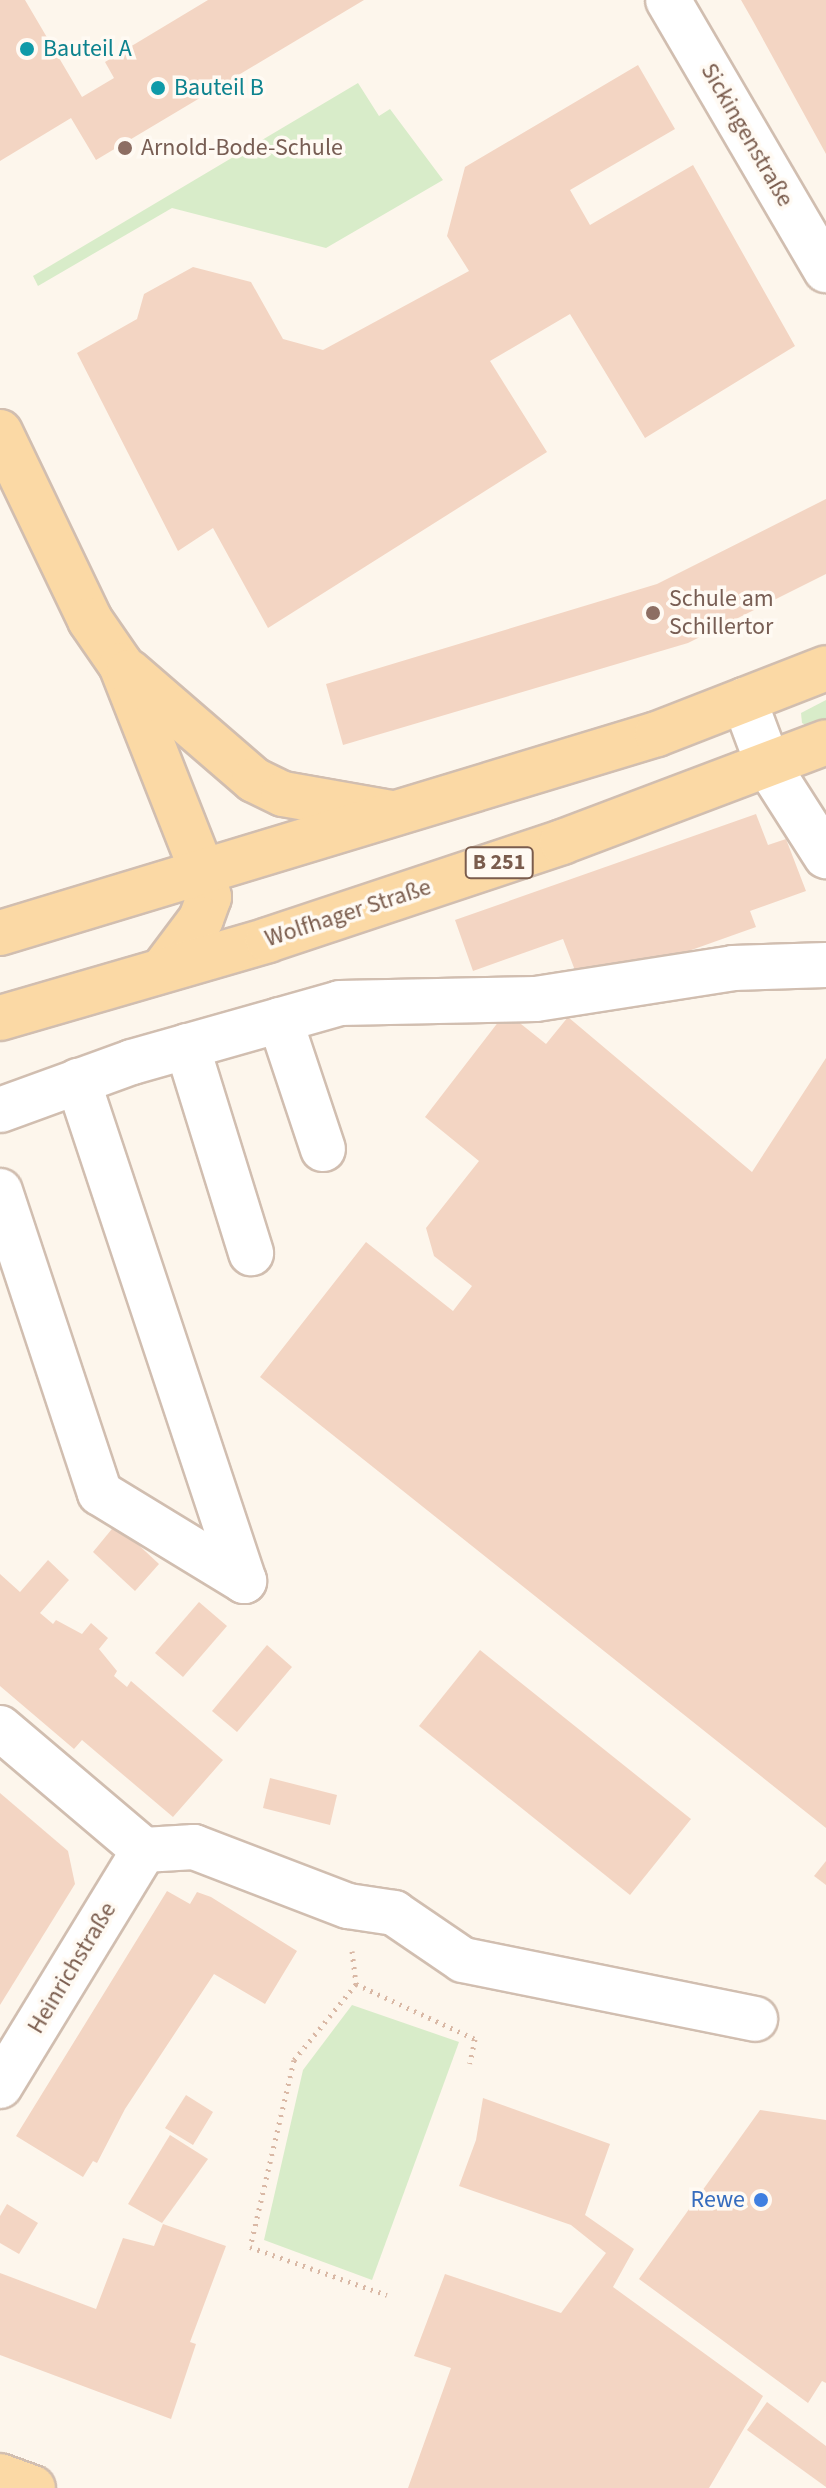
<!DOCTYPE html>
<html>
<head>
<meta charset="utf-8">
<style>
  body { margin:0 }
  #map { position:relative; width:826px; height:2488px; overflow:hidden; background:#fdf6ec; font-family:"Source Sans 3",sans-serif }
  div>[style] { position:absolute }
  [style*='--x'] { left:calc(var(--x)*1px); top:calc(var(--y)*1px); width:calc(var(--w)*1px); rotate:calc(var(--a)*1deg) }
  .green>* { inset:0; background:#d8ecc9 }
  .building>* { inset:0; background:#f3d5c3 }
  .path>* { height:5px; margin-top:-2.5px; transform-origin:0; background:repeating-linear-gradient(90deg,#d9b8a5 0 2px,transparent 0 8px) }
  .roads { filter:drop-shadow(2px 0 #d1beb0) drop-shadow(-2px 0 #d1beb0) drop-shadow(0 2px #d1beb0) drop-shadow(0 -2px #d1beb0) }
  .minor>* { height:44px; margin:-22px; padding:0 22px; transform-origin:22px; border-radius:22px; background:#fff }
  .major>* { height:44px; margin:-22px; padding:0 22px; transform-origin:22px; border-radius:22px; background:#fbd9a5 }
  .dots>* { width:22px; height:22px; translate:-50% -50%; box-sizing:border-box; border:4px solid #fffaf3; border-radius:50% }
  span { translate:-50% -50%; white-space:nowrap; text-align:center; line-height:1.15; -webkit-text-stroke:7px #fffaf3; paint-order:stroke }
  .shield-label span { padding:2px 6px; background:#fffaf3; border:2px solid; border-radius:6px; -webkit-text-stroke-width:0 }
  .shield-label { font-size:22px; color:#7a5c4d; font-weight:700 }
  .culture-label { font-size:24px; color:#0d838f }
  .left { translate:0 -50%; text-align:left }
  .street-label { font-size:24px; color:#7a5c4d }
  .education-label { font-size:24px; color:#785e54 }
  .shop-label { font-size:24px; color:#366cbe }
  .right { translate:-100% -50%; text-align:right }
</style>
</head>
<body>
<div id="map">
  <div class="green">
    <i style="clip-path:polygon(358px 83px,379px 116px,390px 109px,443px 180px,326px 248px,172px 208px,38px 286px,33px 276px)"></i>
    <i style="clip-path:polygon(826px 700px,826px 720px,809px 727px,802px 723px,801px 713px)"></i>
    <i style="clip-path:polygon(352px 2005px,459px 2042px,372px 2280px,264px 2240px,303px 2070px)"></i>
  </div>
  <div class="building">
    <i style="clip-path:polygon(0 0,25px 0,82px 97px,114px 78px,105px 62px,208px 0,364px 0,96px 160px,71px 118px,0 161px)"></i>
    <i style="clip-path:polygon(741px 0,826px 0,826px 154px,753px 21px)"></i>
    <i style="clip-path:polygon(638px 65px,675px 129px,570px 190px,590px 225px,693px 165px,795px 346px,645px 438px,570px 314px,490px 361px,547px 452px,268px 628px,213px 528px,178px 551px,77px 353px,137px 319px,144px 294px,193px 267px,251px 282px,283px 339px,323px 350px,469px 271px,447px 236px,465px 167px)"></i>
    <i style="clip-path:polygon(826px 499px,826px 574px,688px 643px,343px 745px,326px 684px,657px 584px)"></i>
    <i style="clip-path:polygon(756px 814px,768px 845px,786px 839px,806px 891px,750px 911px,756px 927px,607px 980px,602px 964px,576px 973px,563px 939px,473px 971px,455px 920px)"></i>
    <i style="clip-path:polygon(506px 1012px,546px 1044px,568px 1017px,752px 1172px,826px 1058px,826px 1828px,260px 1377px,366px 1242px,453px 1311px,472px 1286px,434px 1256px,426px 1228px,479px 1161px,425px 1117px)"></i>
    <i style="clip-path:polygon(116px 1524px,159px 1564px,135px 1591px,93px 1552px)"></i>
    <i style="clip-path:polygon(48px 1560px,69px 1580px,40px 1613px,53px 1624px,56px 1620px,82px 1634px,91px 1623px,108px 1638px,99px 1649px,117px 1671px,114px 1676px,127px 1687px,131px 1681px,223px 1760px,173px 1817px,82px 1740px,74px 1749px,0 1686px,0 1574px,20px 1592px)"></i>
    <i style="clip-path:polygon(199px 1602px,227px 1626px,183px 1677px,155px 1653px)"></i>
    <i style="clip-path:polygon(267px 1645px,292px 1667px,237px 1732px,212px 1711px)"></i>
    <i style="clip-path:polygon(480px 1650px,691px 1819px,630px 1895px,419px 1726px)"></i>
    <i style="clip-path:polygon(270px 1778px,337px 1795px,330px 1825px,263px 1808px)"></i>
    <i style="clip-path:polygon(0 1793px,68px 1851px,75px 1884px,0 2005px)"></i>
    <i style="clip-path:polygon(826px 1861px,826px 1885px,814px 1876px)"></i>
    <i style="clip-path:polygon(167px 1891px,190px 1904px,197px 1892px,211px 1897px,297px 1951px,265px 2004px,214px 1974px,125px 2109px,97px 2163px,93px 2161px,83px 2177px,16px 2136px)"></i>
    <i style="clip-path:polygon(186px 2095px,213px 2112px,193px 2145px,165px 2128px)"></i>
    <i style="clip-path:polygon(483px 2098px,610px 2144px,585px 2215px,634px 2249px,613px 2287px,763px 2396px,709px 2488px,408px 2488px,451px 2368px,414px 2356px,445px 2274px,561px 2313px,606px 2253px,571px 2225px,459px 2186px,476px 2140px)"></i>
    <i style="clip-path:polygon(760px 2110px,826px 2120px,826px 2383px,822px 2381px,808px 2403px,639px 2279px)"></i>
    <i style="clip-path:polygon(170px 2135px,208px 2159px,162px 2223px,128px 2204px)"></i>
    <i style="clip-path:polygon(7px 2204px,38px 2223px,19px 2254px,0 2243px,0 2216px)"></i>
    <i style="clip-path:polygon(163px 2224px,226px 2246px,190px 2342px,196px 2344px,171px 2419px,0 2355px,0 2273px,96px 2309px,123px 2238px,154px 2246px)"></i>
    <i style="clip-path:polygon(767px 2402px,826px 2446px,826px 2487px,747px 2430px)"></i>
  </div>
  <div class="path">
    <i style="--x:352;--y:1951;--w:33;--a:83"></i>
    <i style="--x:356;--y:1984;--w:98;--a:129.2"></i>
    <i style="--x:294;--y:2060;--w:192;--a:103.2"></i>
    <i style="--x:250;--y:2247;--w:145;--a:19.3"></i>
    <i style="--x:356;--y:1984;--w:131;--a:24.8"></i>
    <i style="--x:475;--y:2039;--w:25;--a:102"></i>
  </div>
  <div class="roads">
    <div class="minor">
      <i style="--x:668;--y:0;--w:313;--a:59.7"></i>
      <i style="--x:744;--y:700;--w:72;--a:69.5"></i>
      <i style="--x:769;--y:767;--w:106;--a:57.4"></i>
      <i style="--x:280;--y:1020;--w:136;--a:71.6"></i>
      <i style="--x:187;--y:1046;--w:217;--a:72.8"></i>
      <i style="--x:0;--y:1110;--w:140;--a:-20"></i>
      <i style="--x:132;--y:1062;--w:216;--a:-15.8"></i>
      <i style="--x:340;--y:1003;--w:196;--a:-1.2"></i>
      <i style="--x:536;--y:999;--w:199;--a:-8.9"></i>
      <i style="--x:733;--y:968;--w:93;--a:-1.8"></i>
      <i style="--x:0;--y:1191;--w:318;--a:71.7"></i>
      <i style="--x:100;--y:1493;--w:169;--a:31.4"></i>
      <i style="--x:244;--y:1581;--w:527;--a:-108.37"></i>
      <i style="--x:0;--y:1728;--w:189;--a:40.3"></i>
      <i style="--x:144;--y:1850;--w:50;--a:-3.4"></i>
      <i style="--x:194;--y:1847;--w:165;--a:21"></i>
      <i style="--x:348;--y:1906;--w:47;--a:8.7"></i>
      <i style="--x:394;--y:1913;--w:83;--a:34.3"></i>
      <i style="--x:463;--y:1960;--w:298;--a:11.4"></i>
      <i style="--x:0;--y:2086;--w:276;--a:-58.6"></i>
    </div>
    <div class="major">
      <i style="--x:0;--y:432;--w:208;--a:64.4"></i>
      <i style="--x:90;--y:620;--w:55;--a:55.4"></i>
      <i style="--x:121;--y:665;--w:224;--a:68.5"></i>
      <i style="--x:203;--y:873;--w:25;--a:76"></i>
      <i style="--x:209;--y:897;--w:23;--a:110"></i>
      <i style="--x:201;--y:919;--w:60;--a:126.9"></i>
      <i style="--x:129;--y:672;--w:165;--a:40.8"></i>
      <i style="--x:254;--y:780;--w:32;--a:26"></i>
      <i style="--x:283;--y:794;--w:111;--a:9.9"></i>
      <i style="--x:0;--y:933;--w:686;--a:-16.85"></i>
      <i style="--x:657;--y:734;--w:181;--a:-21.3"></i>
      <i style="--x:0;--y:1018;--w:279;--a:-16.2"></i>
      <i style="--x:268;--y:940;--w:310;--a:-18.4"></i>
      <i style="--x:562;--y:842;--w:282;--a:-20.7"></i>
      <i style="--x:0;--y:2476;--w:35;--a:20"></i>
    </div>
  </div>
  <div class="dots">
    <i style="left:27px;top:49px;background:#0f9aa8"></i>
    <i style="left:158px;top:88px;background:#0f9aa8"></i>
    <i style="left:125px;top:148px;background:#8d6e63"></i>
    <i style="left:653px;top:613px;background:#8d6e63"></i>
    <i style="left:761px;top:2200px;background:#3f7fe0"></i>
  </div>
  <div class="shield-label">
    <span style="left:499px;top:863px">B 251</span>
  </div>
  <div class="culture-label">
    <span class="left" style="left:43px;top:49px">Bauteil A</span>
    <span class="left" style="left:174px;top:88px">Bauteil B</span>
  </div>
  <div class="street-label">
    <span style="left:747px;top:135px;rotate:60deg">Sickingenstraße</span>
    <span style="left:348px;top:913px;rotate:-18deg">Wolfhager Straße</span>
    <span style="left:72px;top:1968px;rotate:-59deg">Heinrichstraße</span>
  </div>
  <div class="education-label">
    <span class="left" style="left:141px;top:148px">Arnold-Bode-Schule</span>
    <span class="left" style="left:669px;top:613px">Schule am<br>Schillertor</span>
  </div>
  <div class="shop-label">
    <span class="right" style="left:745px;top:2200px">Rewe</span>
  </div>
</div>
</body>
</html>
